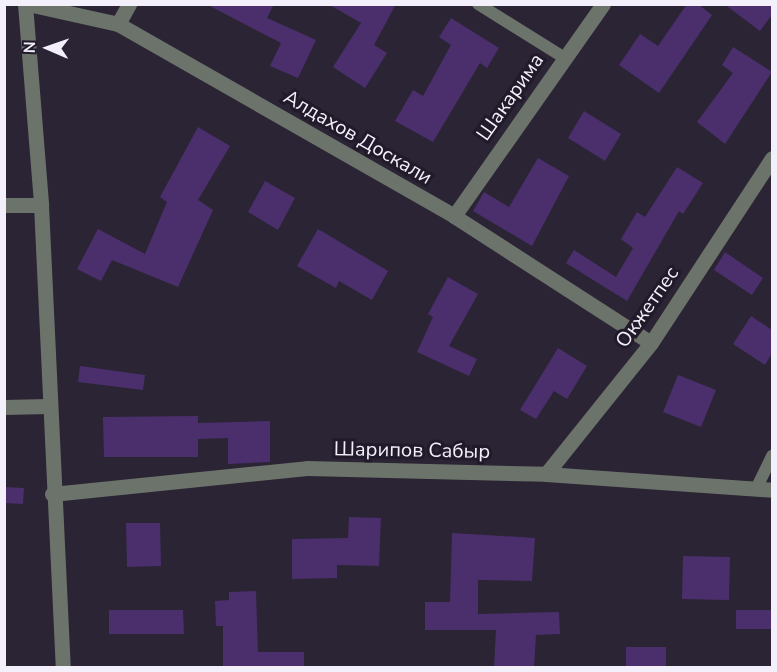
<!DOCTYPE html>
<html>
<head>
<meta charset="utf-8">
<style>
  body { margin:0 }
  #map { position:relative; width:777px; height:672px; overflow:hidden; background:#2a2434; font-family:"Nunito Sans",sans-serif }
  div>[style] { position:absolute }
  [style*='--x'] { left:calc(var(--x)*1px); top:calc(var(--y)*1px); width:calc(var(--w)*1px); rotate:calc(var(--a)*1deg) }
  .building>* { inset:0; background:#4b2f6c }
  .lane>* { height:12px; margin:-6px; padding:0 6px; transform-origin:6px; border-radius:6px; background:#6c736b }
  .street>* { height:15px; margin:-7.5px; padding:0 7.5px; transform-origin:7.5px; border-radius:7.5px; background:#6c736b }
  span { translate:-50% -50%; white-space:nowrap; text-align:center; line-height:1.15; -webkit-text-stroke:6px #211a2a; paint-order:stroke }
  .street-label { font-size:20px; color:#f4f0fb }
  .frame { position:absolute; inset:0; border:6px solid #f4f0fb; pointer-events:none }
  .north { position:absolute; left:18px; top:18px; width:60px; height:60px; -webkit-text-stroke:4px #211a2a; paint-order:stroke; rotate:272deg; font-size:16px; font-weight:700; line-height:24px; text-align:center; color:#f4f0fb }
  .north::after { content:''; display:block; margin:auto; width:21px; height:27px; background:#f4f0fb; clip-path:polygon(50% 0,100% 100%,50% 72%,0 100%) }
</style>
</head>
<body>
<div id="map">
  <div class="building">
    <i style="clip-path:polygon(206px 4px,274px 4px,267px 18px,316px 40px,298px 78px,270px 66px,281px 43px)"></i>
    <i style="clip-path:polygon(328px 4px,396px 4px,374px 45px,387px 53px,365px 88px,333px 67px,361px 23px)"></i>
    <i style="clip-path:polygon(687px 4px,698px 4px,712px 15px,659px 93px,619px 65px,640px 34px,658px 46px)"></i>
    <i style="clip-path:polygon(724px 4px,772px 4px,772px 15px,760px 31px)"></i>
    <i style="clip-path:polygon(451px 18px,499px 48px,487px 68px,480px 63px,433px 142px,395px 121px,413px 90px,423px 96px,451px 45px,439px 37px)"></i>
    <i style="clip-path:polygon(733px 47px,772px 72px,725px 144px,697px 122px,733px 73px,722px 65px)"></i>
    <i style="clip-path:polygon(584px 111px,621px 134px,605px 161px,568px 138px)"></i>
    <i style="clip-path:polygon(198px 127px,230px 146px,198px 200px,213px 210px,178px 287px,112px 260px,101px 281px,77px 269px,98px 229px,145px 254px,167px 202px,160px 197px)"></i>
    <i style="clip-path:polygon(538px 158px,569px 176px,532px 246px,473px 211px,484px 192px,509px 207px)"></i>
    <i style="clip-path:polygon(677px 167px,703px 183px,683px 214px,679px 211px,627px 301px,566px 263px,574px 250px,616px 277px,633px 248px,621px 239px,637px 212px,645px 217px)"></i>
    <i style="clip-path:polygon(265px 181px,295px 198px,278px 230px,248px 212px)"></i>
    <i style="clip-path:polygon(318px 229px,388px 271px,372px 300px,339px 281px,336px 288px,297px 266px)"></i>
    <i style="clip-path:polygon(725px 252px,763px 278px,752px 295px,714px 270px)"></i>
    <i style="clip-path:polygon(448px 277px,478px 294px,449px 346px,477px 359px,469px 376px,417px 352px,433px 317px,428px 314px)"></i>
    <i style="clip-path:polygon(751px 316px,772px 330px,772px 353px,765px 365px,733px 344px)"></i>
    <i style="clip-path:polygon(558px 348px,587px 366px,567px 399px,554px 391px,536px 419px,520px 410px)"></i>
    <i style="clip-path:polygon(80px 366px,145px 375px,143px 390px,78px 382px)"></i>
    <i style="clip-path:polygon(678px 375px,716px 390px,701px 427px,663px 412px)"></i>
    <i style="clip-path:polygon(198px 416px,198px 423px,270px 421px,270px 462px,228px 464px,228px 438px,198px 439px,198px 457px,104px 457px,103px 417px)"></i>
    <i style="clip-path:polygon(4px 487px,24px 488px,23px 504px,4px 503px)"></i>
    <i style="clip-path:polygon(349px 517px,381px 518px,379px 566px,337px 565px,337px 578px,292px 579px,292px 539px,348px 538px)"></i>
    <i style="clip-path:polygon(126px 523px,160px 523px,161px 566px,127px 567px)"></i>
    <i style="clip-path:polygon(452px 533px,535px 538px,532px 581px,478px 580px,478px 614px,559px 612px,560px 634px,536px 635px,534px 668px,494px 668px,496px 630px,425px 630px,425px 602px,450px 602px)"></i>
    <i style="clip-path:polygon(683px 556px,730px 557px,729px 600px,682px 599px)"></i>
    <i style="clip-path:polygon(256px 591px,258px 652px,304px 652px,304px 668px,223px 668px,223px 626px,216px 626px,215px 601px,229px 600px,229px 592px)"></i>
    <i style="clip-path:polygon(109px 610px,183px 610px,184px 634px,109px 634px)"></i>
    <i style="clip-path:polygon(736px 610px,772px 610px,772px 629px,736px 629px)"></i>
    <i style="clip-path:polygon(626px 647px,666px 647px,666px 668px,626px 668px)"></i>
  </div>
  <div class="lane">
    <i style="--x:478;--y:4;--w:100;--a:31.9"></i>
    <i style="--x:756;--y:489;--w:37;--a:-64"></i>
  </div>
  <div class="street">
    <i style="--x:25;--y:4;--w:202;--a:85.4"></i>
    <i style="--x:41;--y:205;--w:464;--a:87.3"></i>
    <i style="--x:28;--y:4;--w:92;--a:12.5"></i>
    <i style="--x:118;--y:24;--w:387;--a:29.7"></i>
    <i style="--x:454;--y:216;--w:234;--a:32.8"></i>
    <i style="--x:118;--y:24;--w:23;--a:-61"></i>
    <i style="--x:4;--y:205;--w:37;--a:0"></i>
    <i style="--x:454;--y:216;--w:259;--a:-54.9"></i>
    <i style="--x:4;--y:407;--w:44;--a:-1.3"></i>
    <i style="--x:546;--y:474;--w:168;--a:-51.3"></i>
    <i style="--x:651;--y:343;--w:221;--a:-56.8"></i>
    <i style="--x:52;--y:494;--w:256;--a:-5.8"></i>
    <i style="--x:307;--y:468;--w:239;--a:1.4"></i>
    <i style="--x:546;--y:474;--w:227;--a:4"></i>
  </div>
  <div class="street-label">
    <span style="left:510px;top:97px;rotate:-55deg">Шакарима</span>
    <span style="left:358px;top:137px;rotate:30deg">Алдахов Доскали</span>
    <span style="left:647px;top:307px;rotate:-55deg">Окжетпес</span>
    <span style="left:412px;top:450px;rotate:1deg">Шарипов Сабыр</span>
  </div>
  <div class="frame"></div>
  <div class="north">N</div>
</div>
</body>
</html>
